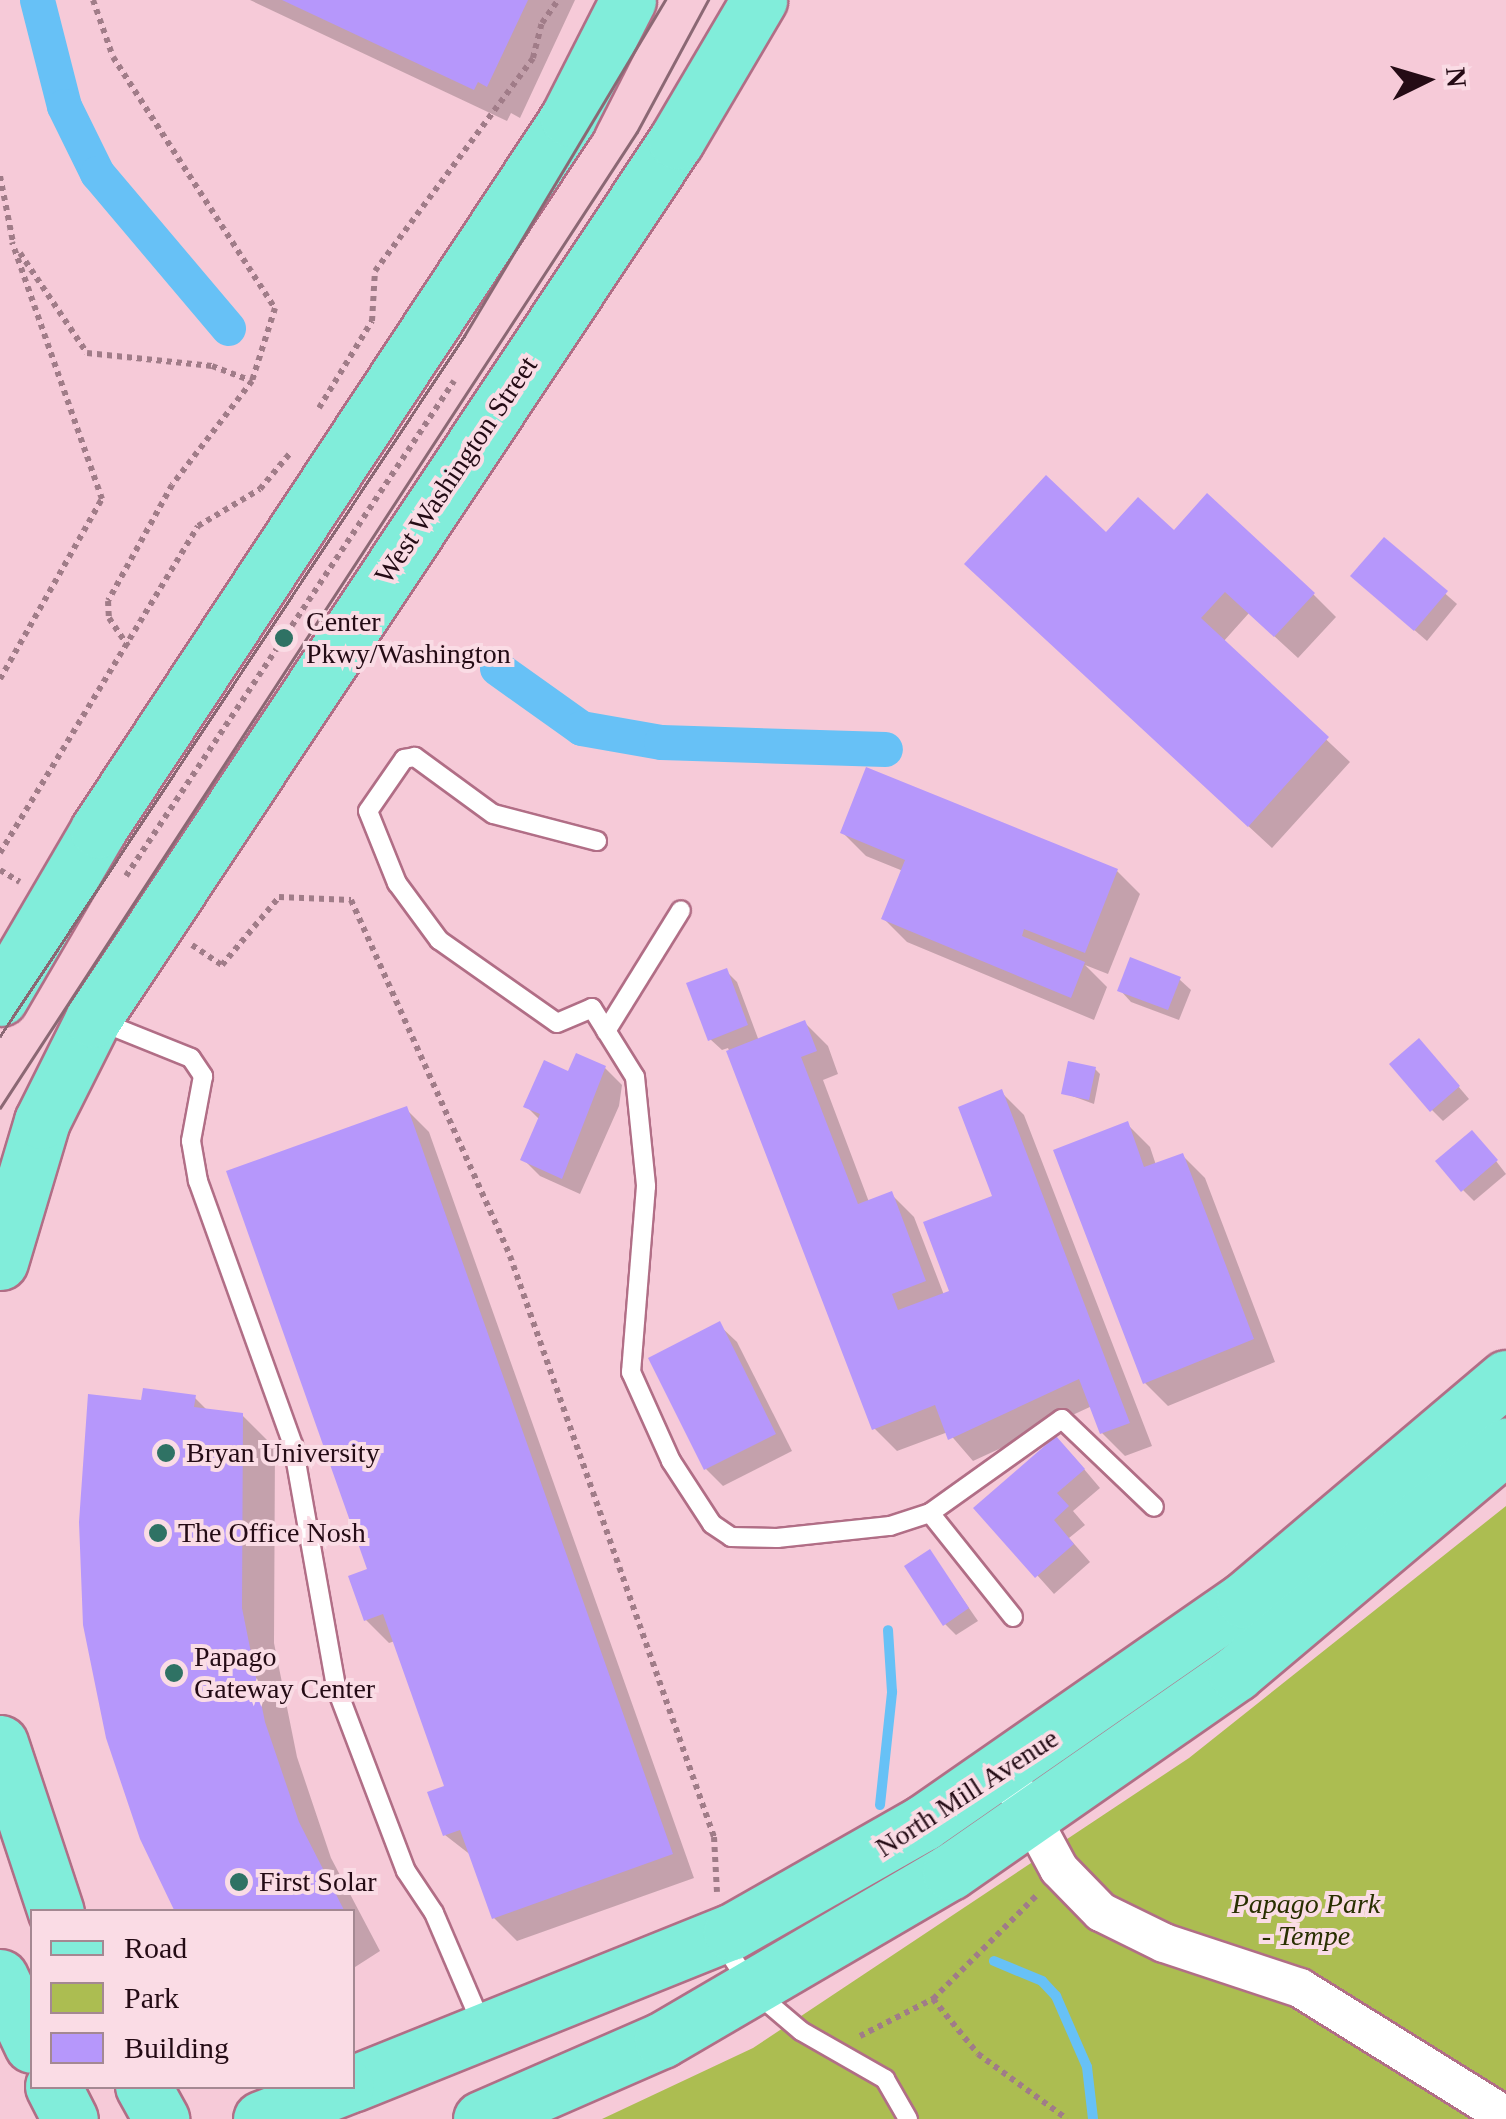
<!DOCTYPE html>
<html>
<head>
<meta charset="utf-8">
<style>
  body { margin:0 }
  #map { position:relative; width:1506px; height:2119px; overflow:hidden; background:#f6cad8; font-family:"Times New Roman",serif }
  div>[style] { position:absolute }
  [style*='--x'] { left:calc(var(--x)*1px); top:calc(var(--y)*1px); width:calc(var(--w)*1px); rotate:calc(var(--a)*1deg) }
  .green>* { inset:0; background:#acbd51 }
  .shadow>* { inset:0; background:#0003 }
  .stream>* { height:10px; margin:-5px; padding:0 5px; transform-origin:5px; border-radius:5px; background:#67c1f6 }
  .canal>* { height:35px; margin:-17.5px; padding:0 17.5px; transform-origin:17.5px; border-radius:17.5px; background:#67c1f6 }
  .building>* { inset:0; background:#b697fb }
  .path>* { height:6px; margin-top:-3px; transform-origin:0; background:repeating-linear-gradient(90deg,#a07c88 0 5px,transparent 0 10px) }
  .roads { filter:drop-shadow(2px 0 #b16e86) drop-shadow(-2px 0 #b16e86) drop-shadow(0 2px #b16e86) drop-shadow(0 -2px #b16e86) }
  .service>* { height:18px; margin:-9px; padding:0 9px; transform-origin:9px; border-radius:9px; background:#fff }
  .minor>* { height:38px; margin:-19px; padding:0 19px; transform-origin:19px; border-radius:19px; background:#fff }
  .primary>* { height:55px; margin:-27.5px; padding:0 27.5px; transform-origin:27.5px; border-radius:27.5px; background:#81edda }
  .tram>* { height:2.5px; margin:-1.25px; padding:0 1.25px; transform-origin:1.25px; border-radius:1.25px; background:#8b6874 }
  .dots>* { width:28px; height:28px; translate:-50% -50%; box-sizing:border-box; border:5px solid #fadce5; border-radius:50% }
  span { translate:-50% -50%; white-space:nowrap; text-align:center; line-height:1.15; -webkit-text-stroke:8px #fadce5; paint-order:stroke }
  .street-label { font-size:28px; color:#240b15 }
  .poi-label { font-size:28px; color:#240b15 }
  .left { translate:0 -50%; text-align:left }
  .park-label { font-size:28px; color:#292f00; font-style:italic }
  .legend { position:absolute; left:30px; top:1909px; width:325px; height:180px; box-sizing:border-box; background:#fadce5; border:2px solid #a48892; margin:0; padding:12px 18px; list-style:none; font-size:30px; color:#240b15 }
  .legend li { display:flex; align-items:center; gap:20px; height:50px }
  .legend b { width:50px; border:2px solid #a48892 }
  .north { position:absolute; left:1376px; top:30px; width:100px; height:100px; -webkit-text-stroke:8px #fadce5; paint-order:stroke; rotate:85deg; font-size:28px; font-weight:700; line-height:40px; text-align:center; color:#240b15 }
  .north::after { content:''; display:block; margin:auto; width:35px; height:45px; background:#240b15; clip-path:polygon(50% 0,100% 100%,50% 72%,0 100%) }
</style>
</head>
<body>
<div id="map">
  <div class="green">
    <i style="clip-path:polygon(1506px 1506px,1506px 2119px,602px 2119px,753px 2048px,1189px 1758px)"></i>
  </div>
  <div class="shadow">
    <i style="clip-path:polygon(250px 0,575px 0,520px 118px,511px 113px,507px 121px)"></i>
    <i style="clip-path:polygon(1174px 534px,1313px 594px,1336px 617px,1298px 658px,1249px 613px,1223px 642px,1350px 762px,1272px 848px,990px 587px,1106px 535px)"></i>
    <i style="clip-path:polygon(1384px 540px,1457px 604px,1427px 641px,1365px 587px)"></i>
    <i style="clip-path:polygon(843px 833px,1117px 871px,1140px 894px,1108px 974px,1085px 965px,1107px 987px,1094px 1020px,907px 942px,884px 919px,903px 871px,866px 856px)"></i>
    <i style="clip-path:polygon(726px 971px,737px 982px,759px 1041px,805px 1023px,828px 1046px,838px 1074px,823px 1080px,869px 1202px,891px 1194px,914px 1217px,944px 1295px,952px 1292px,995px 1197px,1001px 1092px,1024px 1115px,1152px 1446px,1125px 1456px,1102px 1433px,1092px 1406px,973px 1461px,948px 1432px,897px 1451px,874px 1428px,728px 1048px,722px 1050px,710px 1039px)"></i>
    <i style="clip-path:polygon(1179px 979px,1191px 990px,1179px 1020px,1131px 1002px,1120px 990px)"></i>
    <i style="clip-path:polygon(1430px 1053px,1469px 1099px,1443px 1121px,1432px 1110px)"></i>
    <i style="clip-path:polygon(605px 1068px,622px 1085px,619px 1106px,580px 1194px,540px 1176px,523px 1159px,540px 1120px,526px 1106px,570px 1074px)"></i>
    <i style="clip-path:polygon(1095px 1069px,1100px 1074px,1094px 1104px,1064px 1093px)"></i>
    <i style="clip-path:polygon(406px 1109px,429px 1132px,694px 1878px,517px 1941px,494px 1918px,472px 1856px,445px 1835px,448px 1787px,395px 1641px,389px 1643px,366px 1620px)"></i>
    <i style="clip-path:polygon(1127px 1124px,1150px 1147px,1156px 1165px,1182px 1155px,1205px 1178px,1275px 1362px,1168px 1406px,1145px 1383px)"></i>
    <i style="clip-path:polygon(1483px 1144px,1506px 1174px,1474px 1201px,1463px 1190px)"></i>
    <i style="clip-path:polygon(719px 1325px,737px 1342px,792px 1451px,723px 1486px,706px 1469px)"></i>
    <i style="clip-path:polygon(194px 1397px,208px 1411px,242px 1415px,275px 1448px,274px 1643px,297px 1757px,331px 1858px,380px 1951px,352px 1969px,352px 1912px,179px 1912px,144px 1403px)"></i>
    <i style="clip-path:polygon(1073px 1456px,1100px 1488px,1073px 1511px,1085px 1525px,1069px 1538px,1090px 1562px,1054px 1594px,977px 1508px)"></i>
    <i style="clip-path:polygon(930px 1552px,978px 1621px,956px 1635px,945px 1624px)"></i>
  </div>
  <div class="stream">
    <i style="--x:880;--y:1805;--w:114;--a:-83.9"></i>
    <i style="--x:892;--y:1692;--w:62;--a:-93.7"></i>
    <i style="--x:994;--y:1961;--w:52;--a:22.6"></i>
    <i style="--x:1042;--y:1981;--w:21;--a:47"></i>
    <i style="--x:1056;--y:1996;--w:77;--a:66.4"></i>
    <i style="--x:1087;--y:2067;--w:52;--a:83.4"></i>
  </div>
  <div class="canal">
    <i style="--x:37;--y:0;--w:109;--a:75.7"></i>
    <i style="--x:64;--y:106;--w:75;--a:63.8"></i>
    <i style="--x:97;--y:173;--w:203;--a:49.8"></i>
    <i style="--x:497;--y:668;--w:103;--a:35.5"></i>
    <i style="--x:581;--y:728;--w:81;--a:9.9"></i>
    <i style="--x:661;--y:742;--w:224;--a:1.8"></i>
  </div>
  <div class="building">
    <i style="clip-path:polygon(282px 0,528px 0,487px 87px,478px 82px,474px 90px)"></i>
    <i style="clip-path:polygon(1046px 475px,1106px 532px,1138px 497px,1174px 530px,1207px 493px,1315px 593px,1274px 637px,1225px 592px,1201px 618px,1329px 737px,1248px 827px,964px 564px)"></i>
    <i style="clip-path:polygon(1384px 537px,1448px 591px,1414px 631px,1350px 576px)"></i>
    <i style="clip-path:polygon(866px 767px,1118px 869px,1085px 953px,1024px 929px,1022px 936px,1085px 962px,1071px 998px,881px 919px,905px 860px,840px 833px)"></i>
    <i style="clip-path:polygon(1130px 957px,1181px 977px,1168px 1010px,1117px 991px)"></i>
    <i style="clip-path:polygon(727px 968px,748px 1025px,708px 1041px,686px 983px)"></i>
    <i style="clip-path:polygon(805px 1020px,817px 1051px,801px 1057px,858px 1204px,892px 1191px,926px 1281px,892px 1294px,898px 1310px,949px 1291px,923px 1222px,992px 1196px,958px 1107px,1002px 1089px,1130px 1423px,1100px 1434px,1079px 1379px,948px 1440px,935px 1405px,872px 1430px,726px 1051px)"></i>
    <i style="clip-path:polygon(1419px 1038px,1460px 1086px,1430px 1112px,1389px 1064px)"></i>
    <i style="clip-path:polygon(576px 1053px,606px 1066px,562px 1179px,520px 1160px,540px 1114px,523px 1107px,544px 1060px,568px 1071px)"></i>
    <i style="clip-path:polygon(1068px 1061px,1096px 1067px,1089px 1100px,1061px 1094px)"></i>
    <i style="clip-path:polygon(407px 1106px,673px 1854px,492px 1919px,460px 1830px,443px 1836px,427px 1792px,444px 1786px,383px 1614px,364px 1621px,348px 1576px,367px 1569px,226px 1171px)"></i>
    <i style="clip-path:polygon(1128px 1121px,1144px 1167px,1183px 1153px,1254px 1339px,1143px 1384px,1053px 1150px)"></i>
    <i style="clip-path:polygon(1472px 1130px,1498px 1160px,1461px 1192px,1435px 1161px)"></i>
    <i style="clip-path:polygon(720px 1321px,776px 1434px,704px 1470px,648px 1358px)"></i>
    <i style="clip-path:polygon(143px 1388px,196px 1395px,194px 1407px,243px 1413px,242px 1608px,265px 1722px,299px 1822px,345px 1912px,175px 1912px,140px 1839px,106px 1738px,83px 1625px,79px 1522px,88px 1394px,141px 1400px)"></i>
    <i style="clip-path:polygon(1056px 1436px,1085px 1469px,1057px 1493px,1069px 1506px,1054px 1520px,1074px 1544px,1035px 1578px,973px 1508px)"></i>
    <i style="clip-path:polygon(930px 1549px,969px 1608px,943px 1626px,904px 1566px)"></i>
  </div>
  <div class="path">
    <i style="--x:93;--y:0;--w:60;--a:70.7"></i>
    <i style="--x:113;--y:57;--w:299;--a:57.2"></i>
    <i style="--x:275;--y:308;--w:77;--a:107.5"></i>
    <i style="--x:252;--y:381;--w:131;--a:127.6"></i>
    <i style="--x:172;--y:485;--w:132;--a:118.9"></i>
    <i style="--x:108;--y:601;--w:17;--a:87"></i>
    <i style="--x:109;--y:618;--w:34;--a:56"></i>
    <i style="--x:0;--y:176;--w:67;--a:78.9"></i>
    <i style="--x:20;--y:253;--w:120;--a:56.2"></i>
    <i style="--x:87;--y:353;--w:126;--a:5.9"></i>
    <i style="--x:212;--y:366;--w:43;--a:20.6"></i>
    <i style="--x:319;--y:408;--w:102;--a:-58.7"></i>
    <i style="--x:372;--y:321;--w:50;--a:-86.6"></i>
    <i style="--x:375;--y:271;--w:265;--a:-53.4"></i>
    <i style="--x:533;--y:58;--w:36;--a:-76"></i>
    <i style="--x:542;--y:23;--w:28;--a:-55"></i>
    <i style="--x:0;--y:679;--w:207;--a:-60.5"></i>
    <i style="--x:102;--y:499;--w:272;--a:-109.3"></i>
    <i style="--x:0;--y:853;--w:382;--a:-58.8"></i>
    <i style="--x:198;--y:526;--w:72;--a:-30.8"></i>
    <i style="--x:260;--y:489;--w:48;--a:-50"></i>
    <i style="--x:0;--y:870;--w:23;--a:31"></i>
    <i style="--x:126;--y:876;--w:594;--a:-56.47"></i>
    <i style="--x:192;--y:945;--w:36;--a:34"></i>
    <i style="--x:222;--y:965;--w:89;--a:-50"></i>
    <i style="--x:279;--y:897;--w:72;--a:2.4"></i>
    <i style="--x:351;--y:900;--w:390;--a:65.9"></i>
    <i style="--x:510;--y:1256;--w:616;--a:70.65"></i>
    <i style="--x:714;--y:1837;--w:55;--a:86.9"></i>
    <i style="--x:933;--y:1999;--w:71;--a:50.7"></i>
    <i style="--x:978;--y:2054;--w:110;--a:36.1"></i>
    <i style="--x:860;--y:2036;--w:82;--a:-26.9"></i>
    <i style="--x:933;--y:1999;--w:150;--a:-45"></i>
  </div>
  <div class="roads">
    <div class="service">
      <i style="--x:597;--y:841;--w:107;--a:-165.4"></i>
      <i style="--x:493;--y:814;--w:97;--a:-143.8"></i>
      <i style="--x:415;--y:757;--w:11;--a:170"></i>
      <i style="--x:404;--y:759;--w:63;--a:124.7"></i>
      <i style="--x:368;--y:811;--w:78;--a:68.1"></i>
      <i style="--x:397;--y:883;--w:71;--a:53.6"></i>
      <i style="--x:439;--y:940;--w:144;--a:35.1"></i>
      <i style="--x:557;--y:1023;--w:38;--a:-23"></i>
      <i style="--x:592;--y:1008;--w:81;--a:58.1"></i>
      <i style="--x:635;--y:1077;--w:110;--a:84.2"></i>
      <i style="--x:646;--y:1186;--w:187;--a:94.6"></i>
      <i style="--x:631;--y:1372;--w:98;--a:65.8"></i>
      <i style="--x:671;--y:1461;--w:75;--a:56.9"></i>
      <i style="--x:712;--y:1524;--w:23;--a:34"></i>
      <i style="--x:731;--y:1537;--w:46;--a:1.2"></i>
      <i style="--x:777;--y:1538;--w:114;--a:-6.1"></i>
      <i style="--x:890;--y:1526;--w:42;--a:-18"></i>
      <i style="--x:930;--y:1513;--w:133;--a:51.4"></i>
      <i style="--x:99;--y:1021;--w:99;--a:21.9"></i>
      <i style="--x:191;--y:1058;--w:22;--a:56"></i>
      <i style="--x:203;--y:1076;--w:66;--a:100.5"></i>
      <i style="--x:191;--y:1141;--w:41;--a:80.1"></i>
      <i style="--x:198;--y:1181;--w:281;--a:70.2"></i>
      <i style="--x:293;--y:1445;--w:246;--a:79.9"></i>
      <i style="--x:336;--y:1687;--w:197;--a:69.2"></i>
      <i style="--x:406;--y:1871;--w:50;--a:56.3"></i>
      <i style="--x:434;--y:1913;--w:122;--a:66.8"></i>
      <i style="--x:606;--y:1031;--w:142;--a:-58.2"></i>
      <i style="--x:930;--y:1513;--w:162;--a:-35.5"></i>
      <i style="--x:1062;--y:1419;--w:127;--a:43.7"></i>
      <i style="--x:722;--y:1942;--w:59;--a:56.9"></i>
      <i style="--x:754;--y:1991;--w:62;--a:40.4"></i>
      <i style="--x:801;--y:2031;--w:97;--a:29.7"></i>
      <i style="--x:885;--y:2079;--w:46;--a:60.1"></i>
    </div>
    <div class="minor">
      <i style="--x:1019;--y:1795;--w:84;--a:61.6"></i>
      <i style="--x:1059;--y:1869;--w:60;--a:45.7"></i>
      <i style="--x:1101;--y:1912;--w:70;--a:26.2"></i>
      <i style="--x:1164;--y:1943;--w:143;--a:18.3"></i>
      <i style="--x:1300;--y:1988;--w:243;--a:31.9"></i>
    </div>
    <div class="primary">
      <i style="--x:0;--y:998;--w:194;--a:-59.7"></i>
      <i style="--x:98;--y:830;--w:853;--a:-56.57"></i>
      <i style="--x:568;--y:118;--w:132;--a:-63"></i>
      <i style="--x:0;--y:1262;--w:147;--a:-73.4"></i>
      <i style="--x:42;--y:1121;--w:114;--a:-63.4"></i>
      <i style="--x:93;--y:1019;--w:1054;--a:-56.42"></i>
      <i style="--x:676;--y:141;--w:164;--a:-59.5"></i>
      <i style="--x:0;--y:1743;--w:178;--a:71.7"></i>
      <i style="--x:0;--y:1977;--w:75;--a:64.8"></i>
      <i style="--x:352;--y:2084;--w:408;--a:-21.9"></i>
      <i style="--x:731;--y:1932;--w:221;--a:-29.6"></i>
      <i style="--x:923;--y:1823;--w:391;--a:-34.8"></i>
      <i style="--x:1244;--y:1600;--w:343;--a:-40.3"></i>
      <i style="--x:53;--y:2086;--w:37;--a:63"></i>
      <i style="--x:143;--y:2086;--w:38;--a:61"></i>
      <i style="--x:261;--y:2119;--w:91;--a:-21.2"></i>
      <i style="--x:481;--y:2119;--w:197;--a:-23.6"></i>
      <i style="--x:662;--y:2040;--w:333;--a:-30.3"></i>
      <i style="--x:950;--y:1872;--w:348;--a:-34.8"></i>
      <i style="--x:1236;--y:1673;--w:353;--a:-40.1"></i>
    </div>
  </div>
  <div class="tram">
    <i style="--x:0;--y:1036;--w:840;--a:-56.46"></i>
    <i style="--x:464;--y:336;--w:392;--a:-59.1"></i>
    <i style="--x:0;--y:1108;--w:1165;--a:-56.87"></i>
    <i style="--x:637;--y:132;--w:150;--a:-61.7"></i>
  </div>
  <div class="dots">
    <i style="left:284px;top:638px;background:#2f7264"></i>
    <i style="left:166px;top:1453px;background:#2f7264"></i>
    <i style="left:158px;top:1533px;background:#2f7264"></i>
    <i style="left:174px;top:1673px;background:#2f7264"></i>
    <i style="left:239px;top:1882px;background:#2f7264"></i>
  </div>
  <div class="street-label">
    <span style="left:456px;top:470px;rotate:-56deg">West Washington Street</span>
    <span style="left:967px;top:1793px;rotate:-33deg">North Mill Avenue</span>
  </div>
  <div class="poi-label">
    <span class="left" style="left:306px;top:638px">Center<br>Pkwy/Washington</span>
    <span class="left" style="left:186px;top:1453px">Bryan University</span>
    <span class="left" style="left:178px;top:1533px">The Office Nosh</span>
    <span class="left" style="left:194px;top:1673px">Papago<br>Gateway Center</span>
    <span class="left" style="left:259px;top:1882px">First Solar</span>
  </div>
  <div class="park-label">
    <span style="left:1306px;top:1920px">Papago Park<br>- Tempe</span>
  </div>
  <ul class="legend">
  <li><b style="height:12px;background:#81edda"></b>Road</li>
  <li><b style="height:28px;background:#acbd51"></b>Park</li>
  <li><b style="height:28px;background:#b697fb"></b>Building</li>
  </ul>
  <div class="north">N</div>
</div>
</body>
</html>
